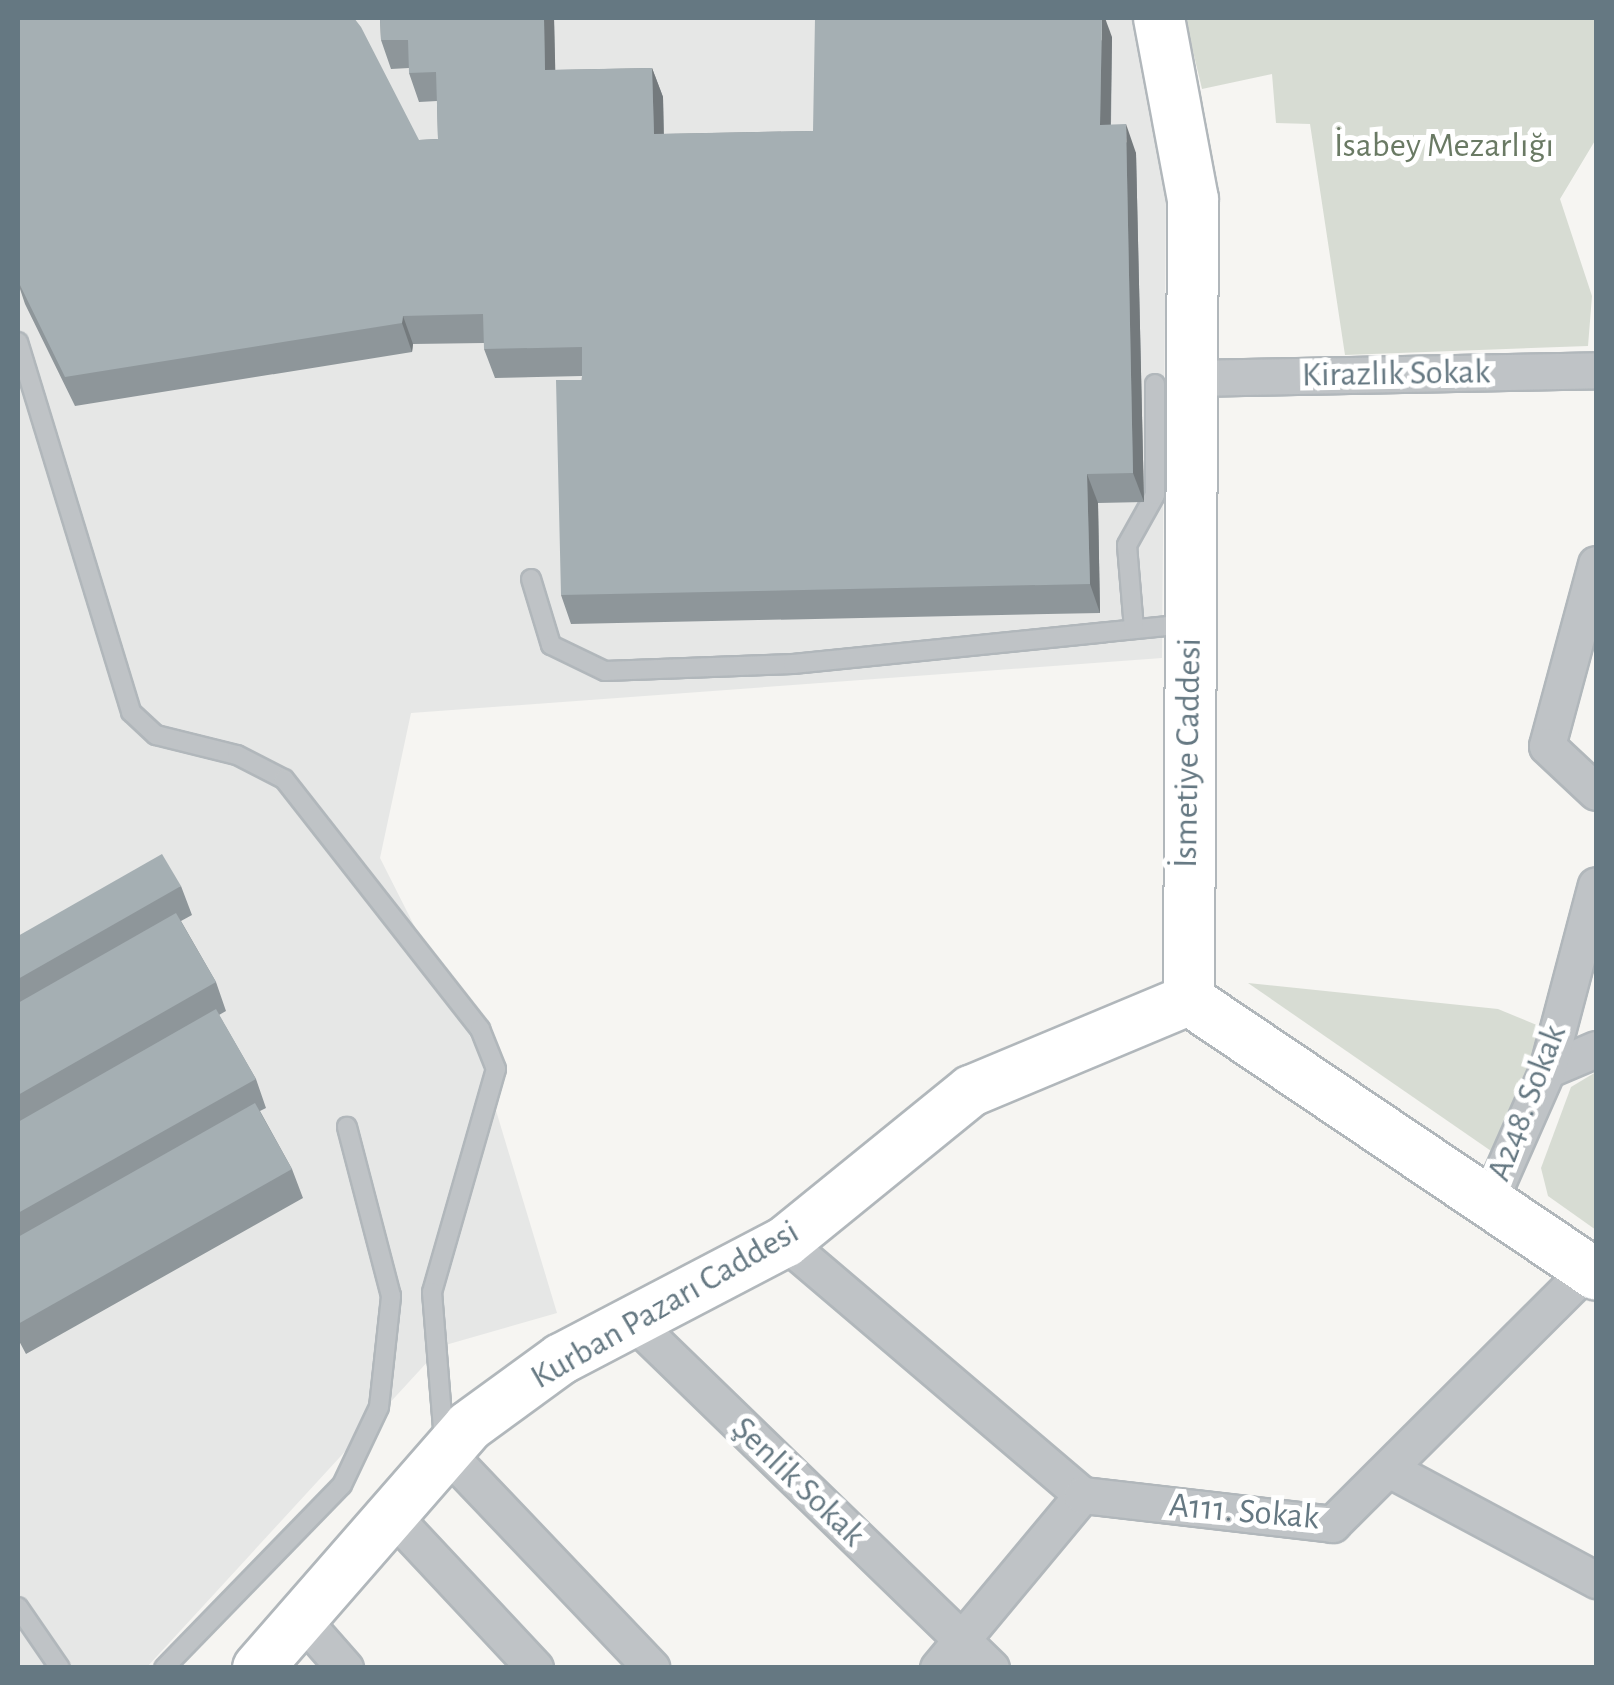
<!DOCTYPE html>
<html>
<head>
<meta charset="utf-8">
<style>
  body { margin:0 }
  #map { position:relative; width:1614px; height:1685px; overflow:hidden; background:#f6f5f2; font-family:"Alegreya Sans",sans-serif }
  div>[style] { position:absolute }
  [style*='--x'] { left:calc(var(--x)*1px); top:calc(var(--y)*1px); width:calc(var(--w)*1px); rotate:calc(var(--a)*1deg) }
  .built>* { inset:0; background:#e6e7e6 }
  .green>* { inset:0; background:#d7dcd3 }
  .roads { filter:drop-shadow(2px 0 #b1b7bb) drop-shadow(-2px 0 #b1b7bb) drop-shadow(0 2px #b1b7bb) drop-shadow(0 -2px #b1b7bb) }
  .service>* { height:18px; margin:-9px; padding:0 9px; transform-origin:9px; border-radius:9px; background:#bfc3c6 }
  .minor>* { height:35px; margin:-17.5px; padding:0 17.5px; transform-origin:17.5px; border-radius:17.5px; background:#bfc3c6 }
  .secondary>* { height:50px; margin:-25px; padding:0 25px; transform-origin:25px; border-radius:25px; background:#fff }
  .wall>* { inset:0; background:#8e969a }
  .shaded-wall>* { inset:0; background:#747a7d }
  .building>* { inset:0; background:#a5afb3 }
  span { translate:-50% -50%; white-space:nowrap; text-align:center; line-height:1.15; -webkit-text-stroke:10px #fff; paint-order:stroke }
  .park-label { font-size:35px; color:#6a7a64 }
  .street-label { font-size:35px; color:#657882 }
  .frame { position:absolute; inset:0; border:20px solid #657882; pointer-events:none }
</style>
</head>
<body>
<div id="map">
  <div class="built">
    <i style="clip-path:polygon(18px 18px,1136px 18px,1166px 197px,1162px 658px,411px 713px,380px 858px,479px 1054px,557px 1313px,442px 1346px,147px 1667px,18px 1667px)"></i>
  </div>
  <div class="green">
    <i style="clip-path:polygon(1185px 18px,1596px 18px,1596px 139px,1560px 199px,1592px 296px,1588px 346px,1345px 355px,1310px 124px,1276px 123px,1272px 74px,1202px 89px)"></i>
    <i style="clip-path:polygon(1248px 983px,1498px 1009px,1544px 1028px,1494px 1153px)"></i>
    <i style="clip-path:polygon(1596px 1072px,1596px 1230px,1548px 1196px,1541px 1168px,1571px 1087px)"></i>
  </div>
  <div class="roads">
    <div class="service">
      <i style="--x:18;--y:342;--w:387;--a:73"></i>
      <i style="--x:131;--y:712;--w:34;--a:43"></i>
      <i style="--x:156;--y:735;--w:83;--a:13.9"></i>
      <i style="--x:237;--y:755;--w:53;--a:27.1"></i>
      <i style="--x:284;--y:779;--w:318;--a:51.9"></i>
      <i style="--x:480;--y:1029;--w:43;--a:68.2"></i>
      <i style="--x:496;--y:1069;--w:232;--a:106"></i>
      <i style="--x:432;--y:1292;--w:150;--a:85.4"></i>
      <i style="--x:531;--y:579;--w:69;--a:73.1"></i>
      <i style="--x:551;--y:645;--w:60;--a:25.7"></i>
      <i style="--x:605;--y:671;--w:188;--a:-2.1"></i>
      <i style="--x:793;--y:664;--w:395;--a:-5.8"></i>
      <i style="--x:1134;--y:629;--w:84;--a:-94.8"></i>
      <i style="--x:1127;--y:545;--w:57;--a:-60.8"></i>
      <i style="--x:1155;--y:495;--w:111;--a:-90"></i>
      <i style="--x:18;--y:1607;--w:74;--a:55.5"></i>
      <i style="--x:164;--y:1668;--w:255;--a:-45.8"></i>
      <i style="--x:342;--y:1485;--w:86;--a:-64.6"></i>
      <i style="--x:379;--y:1407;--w:112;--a:-83.8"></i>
      <i style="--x:391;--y:1296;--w:175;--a:-104.6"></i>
    </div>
    <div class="minor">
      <i style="--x:1195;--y:378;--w:401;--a:-1.1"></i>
      <i style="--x:1596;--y:564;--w:188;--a:105.1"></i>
      <i style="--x:1547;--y:746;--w:67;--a:43.2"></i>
      <i style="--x:1547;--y:1070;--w:53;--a:-23.2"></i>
      <i style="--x:1488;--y:1204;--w:146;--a:-66.2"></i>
      <i style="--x:1547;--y:1070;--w:191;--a:-75.2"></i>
      <i style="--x:785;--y:1242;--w:390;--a:40.4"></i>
      <i style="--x:637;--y:1325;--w:493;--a:44.1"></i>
      <i style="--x:446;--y:1452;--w:298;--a:46.4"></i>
      <i style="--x:1391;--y:1470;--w:233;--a:28.2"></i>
      <i style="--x:391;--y:1514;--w:211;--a:46.9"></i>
      <i style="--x:301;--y:1618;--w:67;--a:48.7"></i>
      <i style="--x:938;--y:1668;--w:225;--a:-50.2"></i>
      <i style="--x:1082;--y:1495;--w:252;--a:6.6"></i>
      <i style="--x:1332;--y:1524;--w:361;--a:-44.9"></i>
    </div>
    <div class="secondary">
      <i style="--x:1159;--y:18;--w:184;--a:79.4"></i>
      <i style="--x:1193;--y:199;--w:801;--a:90.29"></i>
      <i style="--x:1189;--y:1000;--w:491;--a:34"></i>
      <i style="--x:258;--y:1668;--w:321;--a:-48.9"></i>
      <i style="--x:469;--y:1426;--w:114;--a:-36.1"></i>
      <i style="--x:561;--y:1359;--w:253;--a:-27.6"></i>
      <i style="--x:785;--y:1242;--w:240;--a:-39.1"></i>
      <i style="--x:971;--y:1091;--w:236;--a:-22.7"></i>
    </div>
  </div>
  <div class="wall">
    <i style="clip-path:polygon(18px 18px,419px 140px,438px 139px,437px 101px,419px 102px,409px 73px,409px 68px,391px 69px,381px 40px,380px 18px,554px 18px,555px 70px,652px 68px,663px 97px,664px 134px,813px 131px,1112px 37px,1111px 125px,1136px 153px,1144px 502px,1098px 503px,1100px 613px,571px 624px,561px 595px,582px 376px,495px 378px,484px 349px,484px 343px,413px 344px,412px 352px,75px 406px,25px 304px,18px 283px)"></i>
    <i style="clip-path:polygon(181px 886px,192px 915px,181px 921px,216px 982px,226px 1011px,219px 1015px,256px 1079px,266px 1108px,260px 1111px,292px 1169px,303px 1198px,26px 1354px,18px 1339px,18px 936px)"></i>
  </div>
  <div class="shaded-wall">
    <i style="clip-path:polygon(544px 18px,554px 18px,556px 99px,545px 70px)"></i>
    <i style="clip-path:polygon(1102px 18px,1105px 18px,1112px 37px,1110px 154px,1100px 125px)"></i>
    <i style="clip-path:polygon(652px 68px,663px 97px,664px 163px,654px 134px)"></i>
    <i style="clip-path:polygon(1126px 124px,1136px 153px,1144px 502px,1133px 473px)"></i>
    <i style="clip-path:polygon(403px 316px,413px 344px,412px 352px,402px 323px)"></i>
    <i style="clip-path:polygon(1087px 474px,1098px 503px,1100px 613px,1090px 584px)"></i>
  </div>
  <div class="building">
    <i style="clip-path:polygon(18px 18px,354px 18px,361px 27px,419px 140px,438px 139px,436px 72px,409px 73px,408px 40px,381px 40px,380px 18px,544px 18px,545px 70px,652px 68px,654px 134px,813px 131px,815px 18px,1102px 18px,1100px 125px,1126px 124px,1133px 473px,1087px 474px,1090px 584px,561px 595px,556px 380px,582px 380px,582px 347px,484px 349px,483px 314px,403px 316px,402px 323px,65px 377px,18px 281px)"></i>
    <i style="clip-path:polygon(162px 854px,181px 886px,18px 979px,18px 936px)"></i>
    <i style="clip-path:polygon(176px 913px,216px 982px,18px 1095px,18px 1003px)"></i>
    <i style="clip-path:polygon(216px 1009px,256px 1079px,18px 1213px,18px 1122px)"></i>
    <i style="clip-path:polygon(255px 1103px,292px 1169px,18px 1324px,18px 1237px)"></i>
  </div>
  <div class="park-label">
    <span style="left:1444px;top:146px">İsabey Mezarlığı</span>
  </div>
  <div class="street-label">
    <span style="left:1396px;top:374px;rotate:-1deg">Kirazlık Sokak</span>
    <span style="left:1188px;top:753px;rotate:-89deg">İsmetiye Caddesi</span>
    <span style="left:1527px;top:1103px;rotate:-69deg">A248. Sokak</span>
    <span style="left:665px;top:1305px;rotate:-30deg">Kurban Pazarı Caddesi</span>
    <span style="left:798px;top:1482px;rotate:44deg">Şenlik Sokak</span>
    <span style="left:1244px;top:1512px;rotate:5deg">A111. Sokak</span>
  </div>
  <div class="frame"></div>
</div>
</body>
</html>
